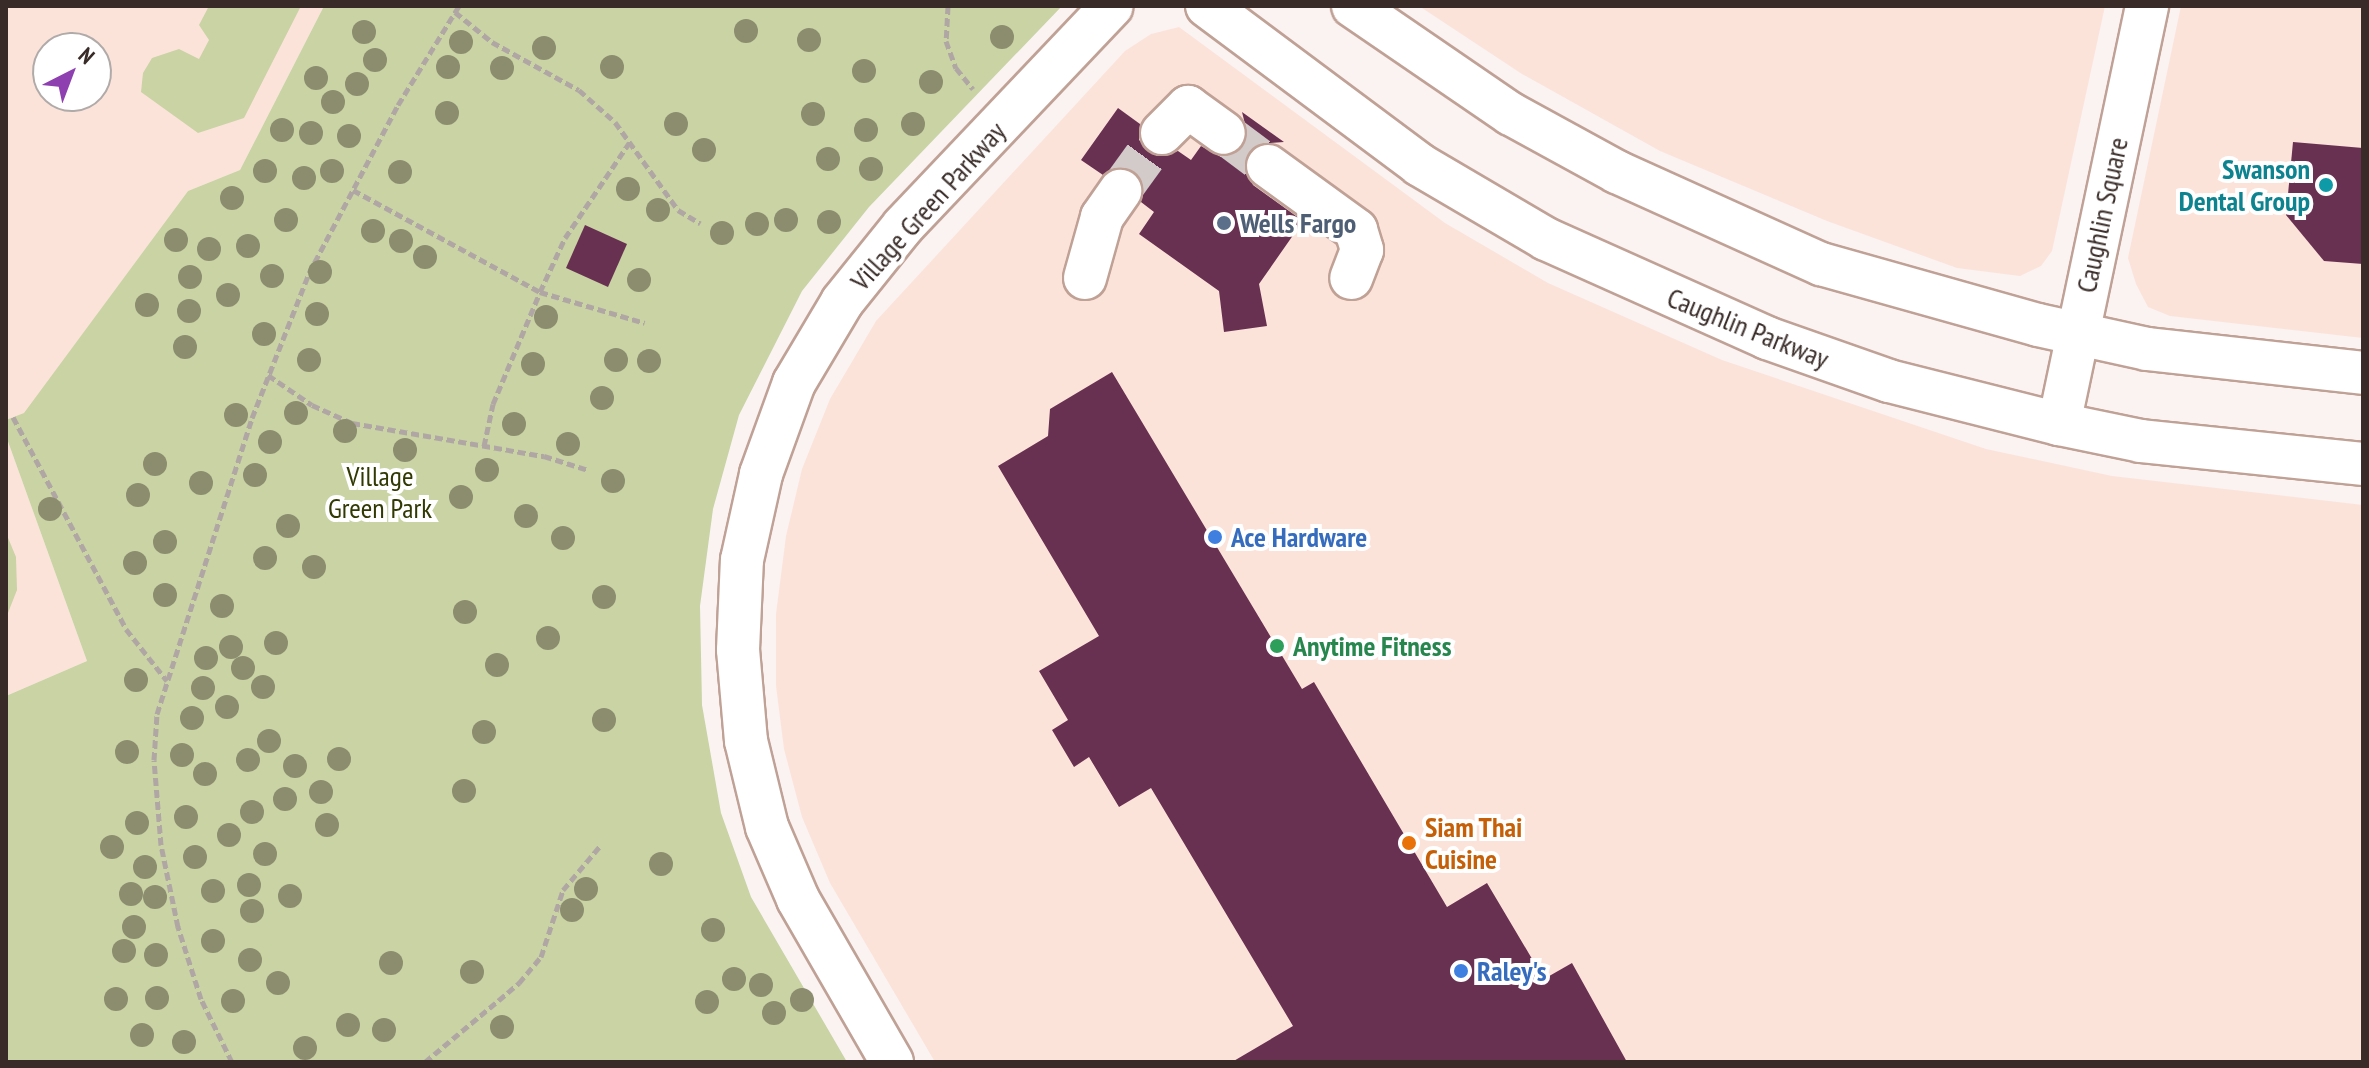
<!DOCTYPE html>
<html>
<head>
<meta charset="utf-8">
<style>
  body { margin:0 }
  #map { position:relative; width:2369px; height:1068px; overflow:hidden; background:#faf3f1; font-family:"PT Sans Narrow",sans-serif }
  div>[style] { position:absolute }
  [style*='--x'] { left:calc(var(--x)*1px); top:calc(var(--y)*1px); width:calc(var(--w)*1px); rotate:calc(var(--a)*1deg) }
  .built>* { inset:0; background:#fce3da }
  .green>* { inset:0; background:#c9d3a4 }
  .building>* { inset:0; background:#693151 }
  .minor-tunnel>* { height:42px; margin-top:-21px; transform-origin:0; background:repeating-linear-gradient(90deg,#d3cbc9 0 42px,transparent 0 63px) }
  .path>* { height:5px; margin-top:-2.5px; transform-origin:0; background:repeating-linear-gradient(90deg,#b0a7a4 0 8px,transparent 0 12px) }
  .roads { filter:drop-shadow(2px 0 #c0a196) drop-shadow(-2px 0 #c0a196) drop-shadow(0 2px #c0a196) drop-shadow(0 -2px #c0a196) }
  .minor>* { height:42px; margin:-21px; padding:0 21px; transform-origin:21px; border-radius:21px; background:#fff }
  .trees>* { width:24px; height:24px; margin:-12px; border-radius:50%; background:#8c8d6e }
  .dots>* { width:22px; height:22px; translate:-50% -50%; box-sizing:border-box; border:4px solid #fff; border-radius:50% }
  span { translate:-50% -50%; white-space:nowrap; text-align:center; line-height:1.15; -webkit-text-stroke:8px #fff; paint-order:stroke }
  .culture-label { font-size:28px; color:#0d838f; font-weight:700 }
  .right { translate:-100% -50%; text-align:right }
  .street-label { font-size:28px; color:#392c28 }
  .service-label { font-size:28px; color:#4e5e75; font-weight:700 }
  .left { translate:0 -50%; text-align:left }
  .park-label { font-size:28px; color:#323903 }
  .shop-label { font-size:28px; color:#366cbe; font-weight:700 }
  .leisure-label { font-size:28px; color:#27864d; font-weight:700 }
  .food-label { font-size:28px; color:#c56008; font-weight:700 }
  .frame { position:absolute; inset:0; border:8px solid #392c28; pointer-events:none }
  .north { position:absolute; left:32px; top:32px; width:80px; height:80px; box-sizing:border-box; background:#fff; border:2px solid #b0aba9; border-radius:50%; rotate:42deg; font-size:22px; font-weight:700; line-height:32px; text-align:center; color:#392c28 }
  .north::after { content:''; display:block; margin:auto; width:28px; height:36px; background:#8e40b0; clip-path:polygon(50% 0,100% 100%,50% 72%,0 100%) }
</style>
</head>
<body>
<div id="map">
  <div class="built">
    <i style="clip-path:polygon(evenodd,6px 6px,324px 6px,240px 170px,188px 191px,24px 414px,6px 420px,6px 6px,48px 48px,96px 48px,96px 96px,48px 96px,48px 48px)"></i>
    <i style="clip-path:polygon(1419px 6px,2105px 6px,2052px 251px,2041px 266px,2020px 276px,1957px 268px,1827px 221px,1660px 151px,1522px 74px)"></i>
    <i style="clip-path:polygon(2181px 6px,2363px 6px,2363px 338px,2170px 316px,2148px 307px,2136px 284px,2128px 258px)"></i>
    <i style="clip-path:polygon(1179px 27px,1445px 223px,1548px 283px,1722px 360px,1986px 449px,2112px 476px,2363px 505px,2363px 1062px,935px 1062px,830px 883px,802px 817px,784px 749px,776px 686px,776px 614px,786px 536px,802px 469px,830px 399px,876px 321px,1125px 51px,1151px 34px)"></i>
    <i style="clip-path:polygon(6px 436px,87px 661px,6px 696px)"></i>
  </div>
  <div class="green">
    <i style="clip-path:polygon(209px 6px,301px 6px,244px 118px,198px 133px,141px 92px,143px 73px,152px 58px,179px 49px,199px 59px,209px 40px,199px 25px)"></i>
    <i style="clip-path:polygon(324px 6px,1062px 6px,869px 207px,802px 291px,739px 415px,713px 509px,700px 606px,702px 705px,721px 813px,751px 897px,847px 1062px,6px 1062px,6px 696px,87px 661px,6px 436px,6px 420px,24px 413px,188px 191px,240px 170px)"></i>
    <i style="clip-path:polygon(6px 533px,16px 557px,17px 590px,6px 618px)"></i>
  </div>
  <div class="building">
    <i style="clip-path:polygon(1118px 108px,1140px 124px,1139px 140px,1157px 156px,1178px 151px,1191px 160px,1201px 146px,1221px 157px,1234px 154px,1248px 136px,1242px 112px,1284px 142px,1258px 144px,1244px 164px,1253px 185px,1303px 221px,1259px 284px,1267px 326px,1224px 332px,1219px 291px,1139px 234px,1154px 212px,1141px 202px,1141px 180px,1123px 167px,1103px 175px,1081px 160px)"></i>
    <i style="clip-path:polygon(2293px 142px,2363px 148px,2363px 264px,2324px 261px,2286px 215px)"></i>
    <i style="clip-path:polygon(585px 225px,627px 244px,608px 287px,566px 268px)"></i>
    <i style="clip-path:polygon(1112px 372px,1302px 689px,1314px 682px,1447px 907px,1487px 883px,1544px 979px,1572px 963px,1627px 1062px,1232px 1062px,1293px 1026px,1151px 788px,1119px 807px,1089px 757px,1074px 767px,1052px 730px,1068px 720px,1039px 671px,1099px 636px,998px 466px,1048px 436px,1050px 409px)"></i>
  </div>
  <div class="minor-tunnel">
    <i style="--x:1224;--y:133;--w:55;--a:36.9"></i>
    <i style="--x:1120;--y:191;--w:72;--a:-54.1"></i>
  </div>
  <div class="path">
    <i style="--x:948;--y:6;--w:35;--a:93"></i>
    <i style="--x:946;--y:41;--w:29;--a:70"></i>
    <i style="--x:956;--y:68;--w:27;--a:51"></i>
    <i style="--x:455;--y:12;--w:48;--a:39"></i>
    <i style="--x:492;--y:42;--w:99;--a:28.9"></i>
    <i style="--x:579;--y:90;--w:48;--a:41.6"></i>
    <i style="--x:615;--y:122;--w:108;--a:54.4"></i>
    <i style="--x:678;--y:210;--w:26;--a:31"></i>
    <i style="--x:353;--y:190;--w:213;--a:28.6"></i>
    <i style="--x:540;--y:292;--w:109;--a:16.4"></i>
    <i style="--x:268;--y:375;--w:53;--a:34.3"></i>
    <i style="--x:312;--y:405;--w:44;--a:24.2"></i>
    <i style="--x:352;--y:423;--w:195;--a:9.8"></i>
    <i style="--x:544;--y:456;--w:46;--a:17.7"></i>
    <i style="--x:13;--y:417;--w:240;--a:61.9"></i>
    <i style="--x:126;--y:629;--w:66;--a:51.7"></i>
    <i style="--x:484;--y:446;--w:43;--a:-77.9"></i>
    <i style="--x:493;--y:404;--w:121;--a:-67.2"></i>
    <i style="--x:540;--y:292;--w:60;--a:-65.2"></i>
    <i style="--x:565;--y:238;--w:115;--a:-56"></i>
    <i style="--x:232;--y:1062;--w:70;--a:-116.2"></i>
    <i style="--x:201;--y:999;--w:76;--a:-107.7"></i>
    <i style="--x:178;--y:927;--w:84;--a:-101.7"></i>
    <i style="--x:161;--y:845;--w:85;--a:-94.7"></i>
    <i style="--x:154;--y:760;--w:46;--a:-86.3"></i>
    <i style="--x:157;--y:714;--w:311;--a:-72.2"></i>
    <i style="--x:252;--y:418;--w:156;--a:-68.5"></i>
    <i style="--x:309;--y:273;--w:190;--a:-62.1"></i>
    <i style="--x:398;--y:105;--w:116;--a:-58.4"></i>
    <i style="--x:425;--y:1062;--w:123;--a:-40"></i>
    <i style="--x:519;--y:983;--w:34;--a:-50"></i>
    <i style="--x:541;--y:957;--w:71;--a:-71.8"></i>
    <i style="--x:563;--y:890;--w:57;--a:-49.9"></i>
  </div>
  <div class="roads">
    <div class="minor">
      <i style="--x:1207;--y:6;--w:266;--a:36.7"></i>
      <i style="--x:1420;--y:165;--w:146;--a:30.4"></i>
      <i style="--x:1546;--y:239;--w:242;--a:24.1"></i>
      <i style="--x:1767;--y:338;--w:129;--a:19.4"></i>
      <i style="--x:1889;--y:381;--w:175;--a:14.2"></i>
      <i style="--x:2059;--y:424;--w:84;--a:11.7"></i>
      <i style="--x:2141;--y:441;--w:223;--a:5.9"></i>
      <i style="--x:1353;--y:6;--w:191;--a:34.4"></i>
      <i style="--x:1511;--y:114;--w:121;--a:28.7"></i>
      <i style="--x:1617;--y:172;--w:224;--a:24.3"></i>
      <i style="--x:1821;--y:264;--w:225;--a:15.7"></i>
      <i style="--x:2038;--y:325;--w:112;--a:12.4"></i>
      <i style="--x:2147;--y:349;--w:217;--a:6.3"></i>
      <i style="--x:1162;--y:133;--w:37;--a:-45"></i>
      <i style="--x:1188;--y:107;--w:44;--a:35.8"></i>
      <i style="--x:1268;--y:166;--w:109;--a:36"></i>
      <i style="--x:1356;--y:230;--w:21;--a:73"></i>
      <i style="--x:1362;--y:250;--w:30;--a:111"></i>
      <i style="--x:1085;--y:278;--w:63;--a:-74.4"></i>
      <i style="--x:1102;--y:217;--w:32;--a:-55"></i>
      <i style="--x:2059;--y:424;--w:427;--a:-78.1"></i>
      <i style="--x:892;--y:1062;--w:188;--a:-120"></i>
      <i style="--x:798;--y:899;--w:78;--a:-113.3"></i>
      <i style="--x:767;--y:827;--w:89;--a:-103.7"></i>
      <i style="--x:746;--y:741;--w:91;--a:-95"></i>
      <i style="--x:738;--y:650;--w:90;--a:-87.5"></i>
      <i style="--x:742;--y:560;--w:88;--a:-77.5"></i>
      <i style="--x:761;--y:474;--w:97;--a:-70.1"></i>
      <i style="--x:794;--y:383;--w:94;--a:-59.3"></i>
      <i style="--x:842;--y:302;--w:97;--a:-51.2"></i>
      <i style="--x:903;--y:226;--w:303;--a:-46.5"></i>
    </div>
  </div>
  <div class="trees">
    <i style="left:746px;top:31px"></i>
    <i style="left:364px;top:32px"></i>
    <i style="left:1002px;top:37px"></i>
    <i style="left:809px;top:40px"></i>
    <i style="left:461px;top:42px"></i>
    <i style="left:544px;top:48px"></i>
    <i style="left:375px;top:60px"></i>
    <i style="left:448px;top:67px"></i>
    <i style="left:612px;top:67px"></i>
    <i style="left:502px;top:68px"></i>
    <i style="left:864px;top:71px"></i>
    <i style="left:316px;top:78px"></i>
    <i style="left:931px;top:82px"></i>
    <i style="left:357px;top:84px"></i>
    <i style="left:333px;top:102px"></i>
    <i style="left:447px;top:113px"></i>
    <i style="left:813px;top:114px"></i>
    <i style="left:676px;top:124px"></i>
    <i style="left:913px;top:124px"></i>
    <i style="left:282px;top:130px"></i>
    <i style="left:866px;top:130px"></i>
    <i style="left:311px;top:133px"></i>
    <i style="left:349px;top:136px"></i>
    <i style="left:704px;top:150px"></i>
    <i style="left:828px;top:159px"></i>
    <i style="left:871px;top:169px"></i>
    <i style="left:265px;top:171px"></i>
    <i style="left:332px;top:171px"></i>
    <i style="left:400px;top:172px"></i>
    <i style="left:304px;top:178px"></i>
    <i style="left:628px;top:189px"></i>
    <i style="left:232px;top:198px"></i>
    <i style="left:658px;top:210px"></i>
    <i style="left:286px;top:220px"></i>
    <i style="left:786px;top:220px"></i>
    <i style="left:829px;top:222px"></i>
    <i style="left:757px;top:224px"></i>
    <i style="left:373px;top:231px"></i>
    <i style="left:722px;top:233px"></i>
    <i style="left:176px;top:240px"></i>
    <i style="left:401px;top:241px"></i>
    <i style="left:248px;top:246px"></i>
    <i style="left:209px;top:249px"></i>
    <i style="left:425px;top:257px"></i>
    <i style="left:320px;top:272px"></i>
    <i style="left:272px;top:276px"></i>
    <i style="left:190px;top:277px"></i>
    <i style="left:639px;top:280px"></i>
    <i style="left:228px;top:295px"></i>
    <i style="left:147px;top:305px"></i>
    <i style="left:189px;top:311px"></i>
    <i style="left:317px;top:314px"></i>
    <i style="left:546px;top:317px"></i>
    <i style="left:264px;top:334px"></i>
    <i style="left:185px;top:347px"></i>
    <i style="left:309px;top:360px"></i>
    <i style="left:616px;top:360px"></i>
    <i style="left:649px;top:361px"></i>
    <i style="left:533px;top:364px"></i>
    <i style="left:602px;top:398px"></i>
    <i style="left:296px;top:413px"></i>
    <i style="left:236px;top:415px"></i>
    <i style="left:514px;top:424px"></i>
    <i style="left:345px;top:431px"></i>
    <i style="left:270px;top:442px"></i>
    <i style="left:568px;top:444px"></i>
    <i style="left:405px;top:450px"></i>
    <i style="left:155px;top:464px"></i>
    <i style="left:487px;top:470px"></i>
    <i style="left:255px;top:475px"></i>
    <i style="left:613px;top:481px"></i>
    <i style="left:201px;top:483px"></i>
    <i style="left:138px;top:495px"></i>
    <i style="left:461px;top:497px"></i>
    <i style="left:50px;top:509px"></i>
    <i style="left:526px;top:516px"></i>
    <i style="left:288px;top:526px"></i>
    <i style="left:563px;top:538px"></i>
    <i style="left:165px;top:542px"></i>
    <i style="left:265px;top:558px"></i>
    <i style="left:135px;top:563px"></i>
    <i style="left:314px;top:567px"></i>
    <i style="left:165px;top:595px"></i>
    <i style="left:604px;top:597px"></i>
    <i style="left:222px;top:606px"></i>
    <i style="left:465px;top:612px"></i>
    <i style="left:548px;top:638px"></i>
    <i style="left:276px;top:643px"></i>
    <i style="left:231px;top:647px"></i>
    <i style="left:206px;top:658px"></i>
    <i style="left:497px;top:665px"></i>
    <i style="left:243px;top:668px"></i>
    <i style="left:136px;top:680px"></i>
    <i style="left:263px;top:687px"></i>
    <i style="left:203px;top:688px"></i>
    <i style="left:227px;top:707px"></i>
    <i style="left:192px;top:718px"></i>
    <i style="left:604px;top:720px"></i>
    <i style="left:484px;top:732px"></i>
    <i style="left:269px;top:741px"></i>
    <i style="left:127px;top:752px"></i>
    <i style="left:182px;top:755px"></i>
    <i style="left:339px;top:759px"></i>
    <i style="left:248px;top:760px"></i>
    <i style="left:295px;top:766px"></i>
    <i style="left:205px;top:774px"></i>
    <i style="left:464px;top:791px"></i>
    <i style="left:321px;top:792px"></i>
    <i style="left:285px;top:799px"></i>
    <i style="left:252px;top:812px"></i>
    <i style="left:186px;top:817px"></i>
    <i style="left:137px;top:823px"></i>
    <i style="left:327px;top:825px"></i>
    <i style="left:229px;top:835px"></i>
    <i style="left:112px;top:847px"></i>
    <i style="left:265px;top:854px"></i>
    <i style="left:195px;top:857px"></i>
    <i style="left:661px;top:864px"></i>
    <i style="left:145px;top:867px"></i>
    <i style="left:249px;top:885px"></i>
    <i style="left:586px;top:889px"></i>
    <i style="left:213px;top:891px"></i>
    <i style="left:131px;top:894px"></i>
    <i style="left:290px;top:896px"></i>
    <i style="left:155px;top:897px"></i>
    <i style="left:572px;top:910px"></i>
    <i style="left:252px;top:911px"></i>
    <i style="left:134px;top:927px"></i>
    <i style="left:713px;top:930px"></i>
    <i style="left:213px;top:941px"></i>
    <i style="left:124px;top:951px"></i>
    <i style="left:156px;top:955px"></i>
    <i style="left:250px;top:960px"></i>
    <i style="left:391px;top:963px"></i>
    <i style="left:472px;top:972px"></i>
    <i style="left:734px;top:979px"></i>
    <i style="left:278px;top:983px"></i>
    <i style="left:761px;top:985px"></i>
    <i style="left:157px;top:998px"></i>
    <i style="left:116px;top:999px"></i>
    <i style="left:802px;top:1000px"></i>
    <i style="left:233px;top:1001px"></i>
    <i style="left:707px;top:1002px"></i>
    <i style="left:774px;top:1013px"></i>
    <i style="left:348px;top:1025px"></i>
    <i style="left:502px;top:1027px"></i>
    <i style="left:384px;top:1030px"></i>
    <i style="left:142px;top:1035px"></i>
    <i style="left:184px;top:1042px"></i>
    <i style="left:305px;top:1048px"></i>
  </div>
  <div class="dots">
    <i style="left:2326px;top:185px;background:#0f9aa8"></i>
    <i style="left:1224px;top:223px;background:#5c6f8a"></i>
    <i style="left:1215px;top:537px;background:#3f7fe0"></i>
    <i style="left:1277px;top:646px;background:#2e9e5b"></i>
    <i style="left:1409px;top:843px;background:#e8710a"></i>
    <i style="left:1461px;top:971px;background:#3f7fe0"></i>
  </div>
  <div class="culture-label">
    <span class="right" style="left:2310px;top:185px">Swanson<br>Dental Group</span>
  </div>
  <div class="street-label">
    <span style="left:928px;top:206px;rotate:-48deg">Village Green Parkway</span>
    <span style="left:2102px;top:215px;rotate:-78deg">Caughlin Square</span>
    <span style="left:1748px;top:328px;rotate:22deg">Caughlin Parkway</span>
  </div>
  <div class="service-label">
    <span class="left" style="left:1240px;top:223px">Wells Fargo</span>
  </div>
  <div class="park-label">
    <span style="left:380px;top:492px">Village<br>Green Park</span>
  </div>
  <div class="shop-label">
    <span class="left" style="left:1231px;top:537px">Ace Hardware</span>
    <span class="left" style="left:1477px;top:971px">Raley's</span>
  </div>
  <div class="leisure-label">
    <span class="left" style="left:1293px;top:646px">Anytime Fitness</span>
  </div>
  <div class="food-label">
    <span class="left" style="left:1425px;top:843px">Siam Thai<br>Cuisine</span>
  </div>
  <div class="frame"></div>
  <div class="north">N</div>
</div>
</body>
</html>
